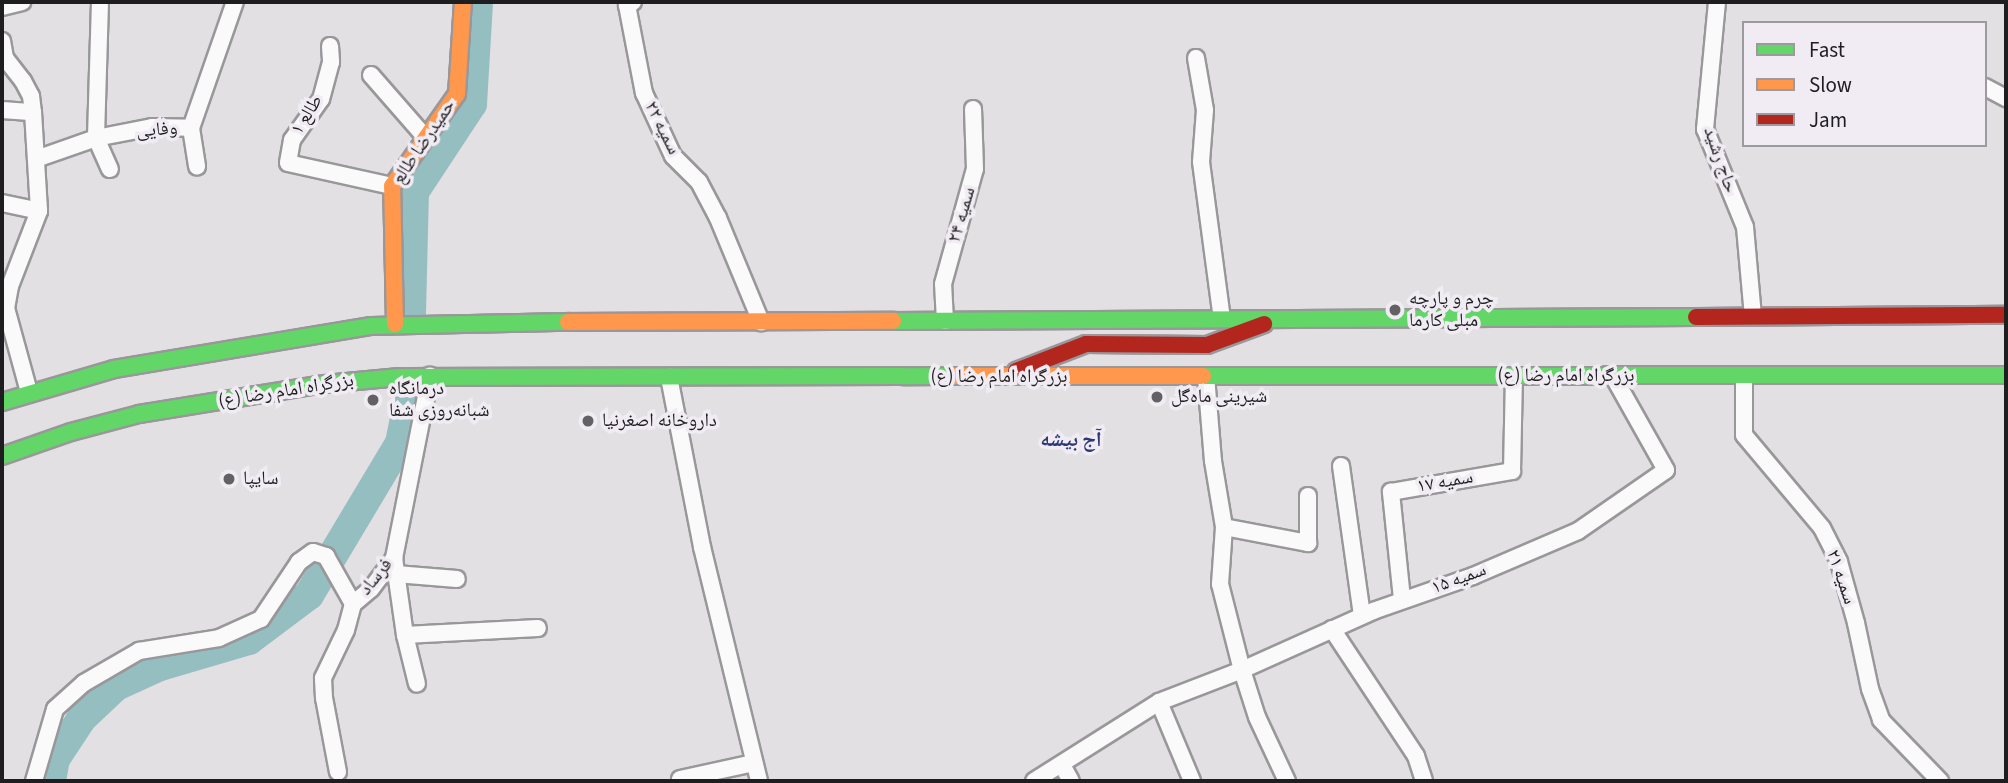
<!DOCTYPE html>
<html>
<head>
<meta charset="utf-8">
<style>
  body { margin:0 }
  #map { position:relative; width:2008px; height:783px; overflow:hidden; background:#e3e0e4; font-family:"Source Sans 3","Noto Naskh Arabic",sans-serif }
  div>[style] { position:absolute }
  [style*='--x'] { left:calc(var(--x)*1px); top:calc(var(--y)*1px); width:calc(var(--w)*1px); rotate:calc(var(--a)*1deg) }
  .river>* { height:30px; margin:-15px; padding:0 15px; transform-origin:15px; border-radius:15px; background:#95bec1 }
  .roads { filter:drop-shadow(2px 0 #99979a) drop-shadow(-2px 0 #99979a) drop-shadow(0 2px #99979a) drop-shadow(0 -2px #99979a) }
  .street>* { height:16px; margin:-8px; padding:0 8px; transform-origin:8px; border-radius:8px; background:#fbfafb }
  .fast>* { height:16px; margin:-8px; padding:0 8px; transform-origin:8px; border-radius:8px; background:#63d668 }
  .slow>* { height:16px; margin:-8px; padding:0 8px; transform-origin:8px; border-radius:8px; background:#ff974d }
  .jam>* { height:16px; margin:-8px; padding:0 8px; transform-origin:8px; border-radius:8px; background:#b3261e }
  .dots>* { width:19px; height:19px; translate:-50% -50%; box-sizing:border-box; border:4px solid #f1ecf3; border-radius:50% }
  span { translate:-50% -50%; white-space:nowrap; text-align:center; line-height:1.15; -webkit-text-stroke:7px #f1ecf3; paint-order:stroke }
  .street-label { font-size:19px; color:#1e1d1f }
  .poi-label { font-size:19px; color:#1e1d1f }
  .left { translate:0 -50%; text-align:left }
  .neighbourhood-label { font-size:21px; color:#2d3973; font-weight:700 }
  .frame { position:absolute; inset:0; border:4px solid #1e1d1f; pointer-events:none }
  .legend { position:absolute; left:1742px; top:21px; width:245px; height:126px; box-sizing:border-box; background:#f1ecf3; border:2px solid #9d999e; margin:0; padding:9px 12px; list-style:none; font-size:21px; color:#1e1d1f }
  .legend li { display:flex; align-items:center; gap:14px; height:35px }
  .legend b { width:35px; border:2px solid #9d999e }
</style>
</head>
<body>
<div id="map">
  <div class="river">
    <i style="--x:411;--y:313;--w:121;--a:-88.6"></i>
    <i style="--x:414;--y:192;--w:105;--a:-56.6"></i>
    <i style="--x:472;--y:104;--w:102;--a:-86.6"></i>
    <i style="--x:51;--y:781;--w:22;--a:-80"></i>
    <i style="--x:55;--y:759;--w:49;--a:-56.6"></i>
    <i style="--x:82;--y:718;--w:47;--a:-43.3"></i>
    <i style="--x:116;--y:686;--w:48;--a:-24.4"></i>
    <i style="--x:160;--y:666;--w:93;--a:-16.3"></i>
    <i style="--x:249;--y:640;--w:75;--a:-36.9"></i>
    <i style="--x:309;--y:595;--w:177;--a:-59.1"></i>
    <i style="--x:400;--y:443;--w:60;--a:-78.5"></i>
  </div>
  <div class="roads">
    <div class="street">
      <i style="--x:100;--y:2;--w:136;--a:91.7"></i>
      <i style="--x:96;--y:138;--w:34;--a:66"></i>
      <i style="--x:633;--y:2;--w:7;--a:153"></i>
      <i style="--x:627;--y:5;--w:90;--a:79.1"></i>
      <i style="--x:644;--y:93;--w:69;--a:65.3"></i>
      <i style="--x:673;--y:156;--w:37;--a:45"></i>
      <i style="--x:699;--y:182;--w:41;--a:62.2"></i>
      <i style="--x:718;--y:218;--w:113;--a:67.5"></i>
      <i style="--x:1717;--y:2;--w:128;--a:95.4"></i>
      <i style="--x:1705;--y:129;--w:106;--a:67.8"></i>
      <i style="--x:1745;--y:227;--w:89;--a:84.9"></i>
      <i style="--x:2;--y:7;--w:21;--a:-14"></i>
      <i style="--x:2;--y:41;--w:17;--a:80"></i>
      <i style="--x:5;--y:58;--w:29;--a:52"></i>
      <i style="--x:23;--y:81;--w:17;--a:62"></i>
      <i style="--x:31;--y:96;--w:16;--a:83"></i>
      <i style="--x:33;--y:112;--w:99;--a:86.5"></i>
      <i style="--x:39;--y:211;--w:80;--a:111.1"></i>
      <i style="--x:10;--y:286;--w:22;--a:100"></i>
      <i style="--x:6;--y:308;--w:87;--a:74.7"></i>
      <i style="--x:330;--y:46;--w:16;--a:86"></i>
      <i style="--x:331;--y:62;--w:38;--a:105"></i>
      <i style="--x:321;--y:99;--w:50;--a:125.3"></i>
      <i style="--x:292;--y:140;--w:23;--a:100"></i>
      <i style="--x:288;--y:163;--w:107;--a:12.5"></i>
      <i style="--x:1196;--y:58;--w:53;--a:80.2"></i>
      <i style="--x:1205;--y:110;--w:52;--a:94.4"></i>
      <i style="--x:1201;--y:162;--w:158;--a:82.4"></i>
      <i style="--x:371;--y:75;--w:84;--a:48.9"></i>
      <i style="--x:1985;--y:87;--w:24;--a:28"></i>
      <i style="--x:2;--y:110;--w:31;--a:4"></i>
      <i style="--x:191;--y:128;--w:39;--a:81"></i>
      <i style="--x:36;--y:159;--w:64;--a:-19.3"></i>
      <i style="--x:96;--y:138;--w:57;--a:-11.1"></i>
      <i style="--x:152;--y:127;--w:39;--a:1"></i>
      <i style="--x:191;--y:128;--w:133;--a:-70.8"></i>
      <i style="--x:2;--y:203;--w:38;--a:12"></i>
      <i style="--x:945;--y:321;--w:37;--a:-93"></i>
      <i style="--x:943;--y:284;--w:119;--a:-74.5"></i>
      <i style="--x:975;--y:169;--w:60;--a:-91.9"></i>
      <i style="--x:1206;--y:376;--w:85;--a:85.3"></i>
      <i style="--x:1213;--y:461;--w:67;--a:80.5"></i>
      <i style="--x:1224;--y:527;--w:57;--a:94"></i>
      <i style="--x:1220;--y:584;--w:89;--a:75.7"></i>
      <i style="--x:1242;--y:670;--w:49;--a:72.3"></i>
      <i style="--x:1257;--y:717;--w:71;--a:64.9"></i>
      <i style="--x:1744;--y:376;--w:59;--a:90"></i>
      <i style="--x:1744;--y:435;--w:121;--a:50"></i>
      <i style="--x:1822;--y:528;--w:38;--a:63"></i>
      <i style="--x:1839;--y:562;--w:63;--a:74.4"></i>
      <i style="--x:1856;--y:623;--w:67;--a:78"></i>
      <i style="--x:1870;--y:689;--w:33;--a:70"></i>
      <i style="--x:1881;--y:720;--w:85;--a:46"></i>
      <i style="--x:669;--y:377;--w:173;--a:79"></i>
      <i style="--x:702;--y:547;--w:241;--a:76.3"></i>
      <i style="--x:1341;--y:466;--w:151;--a:82"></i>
      <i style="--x:1224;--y:527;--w:86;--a:10.8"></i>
      <i style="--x:1308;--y:543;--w:47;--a:-90"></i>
      <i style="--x:394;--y:558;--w:78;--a:81.9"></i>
      <i style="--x:405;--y:635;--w:50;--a:76.2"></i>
      <i style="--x:396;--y:574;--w:61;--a:4.7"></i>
      <i style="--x:1402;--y:599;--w:108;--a:-95.9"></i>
      <i style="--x:1391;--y:492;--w:123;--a:-9.8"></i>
      <i style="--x:1512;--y:471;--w:95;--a:-88.8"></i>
      <i style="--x:1332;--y:629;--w:152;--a:56.5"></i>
      <i style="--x:1416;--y:756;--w:26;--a:72"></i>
      <i style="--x:405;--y:635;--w:133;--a:-3"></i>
      <i style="--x:1159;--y:702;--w:86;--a:67.3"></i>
      <i style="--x:1062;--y:765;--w:18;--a:61"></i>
      <i style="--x:338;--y:772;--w:75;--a:-100.7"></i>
      <i style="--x:324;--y:698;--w:20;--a:-93"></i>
      <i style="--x:323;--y:678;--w:53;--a:-64.4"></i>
      <i style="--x:346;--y:630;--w:27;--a:-75"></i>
      <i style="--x:353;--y:604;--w:23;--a:-40"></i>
      <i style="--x:371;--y:589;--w:39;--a:-53"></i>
      <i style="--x:394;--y:558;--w:186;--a:-78.8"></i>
      <i style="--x:680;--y:779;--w:76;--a:-12.2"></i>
      <i style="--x:34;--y:781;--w:75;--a:-73.7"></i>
      <i style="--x:55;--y:709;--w:39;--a:-42"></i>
      <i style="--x:84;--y:683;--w:64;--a:-30.2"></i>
      <i style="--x:139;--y:651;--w:81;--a:-9.2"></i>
      <i style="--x:219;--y:638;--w:46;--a:-24.3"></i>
      <i style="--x:261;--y:619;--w:69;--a:-56.3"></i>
      <i style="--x:299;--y:562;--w:17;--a:-36"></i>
      <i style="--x:313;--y:552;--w:14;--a:17"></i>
      <i style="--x:326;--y:556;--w:55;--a:60.6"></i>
      <i style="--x:1034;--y:781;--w:148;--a:-32.3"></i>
      <i style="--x:1159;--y:702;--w:89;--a:-21.1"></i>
      <i style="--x:1242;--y:670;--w:144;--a:-24.2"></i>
      <i style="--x:1373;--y:611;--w:106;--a:-19.3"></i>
      <i style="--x:1473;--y:576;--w:114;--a:-23.2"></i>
      <i style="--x:1578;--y:531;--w:107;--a:-34.7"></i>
      <i style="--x:1666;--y:470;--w:108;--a:-119.4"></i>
    </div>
    <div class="fast">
      <i style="--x:893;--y:321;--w:803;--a:-0.29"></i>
      <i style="--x:1203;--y:376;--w:803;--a:-0.07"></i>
      <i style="--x:2;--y:402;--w:117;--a:-16.4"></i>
      <i style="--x:114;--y:369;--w:261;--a:-9.5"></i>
      <i style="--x:371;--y:326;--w:197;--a:-1.2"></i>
      <i style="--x:2;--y:456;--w:73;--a:-19.2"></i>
      <i style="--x:71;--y:432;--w:70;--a:-14.8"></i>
      <i style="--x:139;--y:414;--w:188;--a:-9.2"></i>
      <i style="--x:325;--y:384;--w:75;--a:-5.3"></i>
      <i style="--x:400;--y:377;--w:554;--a:-0.1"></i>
    </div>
    <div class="slow">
      <i style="--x:568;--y:322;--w:325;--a:-0.2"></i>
      <i style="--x:395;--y:324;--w:138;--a:-91.2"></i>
      <i style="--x:392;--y:186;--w:113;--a:-54.8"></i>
      <i style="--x:457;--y:94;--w:92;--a:-86.3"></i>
      <i style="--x:954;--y:376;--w:249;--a:0"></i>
    </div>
    <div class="jam">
      <i style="--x:1696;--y:317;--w:310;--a:-0.4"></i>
      <i style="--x:1016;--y:371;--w:75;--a:-21.1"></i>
      <i style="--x:1086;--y:344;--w:121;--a:0.5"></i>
      <i style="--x:1207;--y:345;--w:61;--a:-20.2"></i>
    </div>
  </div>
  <div class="dots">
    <i style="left:1395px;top:310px;background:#636164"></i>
    <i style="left:1157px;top:397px;background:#636164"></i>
    <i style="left:373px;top:400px;background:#636164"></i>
    <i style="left:588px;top:421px;background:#636164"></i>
    <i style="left:229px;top:479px;background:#636164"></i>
  </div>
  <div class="street-label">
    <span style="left:307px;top:115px;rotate:-58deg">طالع ۱</span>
    <span style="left:662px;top:128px;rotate:63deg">سمیه ۲۲</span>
    <span style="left:157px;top:130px;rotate:-4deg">وفایی</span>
    <span style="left:424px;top:142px;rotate:-56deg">حمیدرضا طالع</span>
    <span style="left:1720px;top:160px;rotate:71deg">حاج رشید</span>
    <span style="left:962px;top:215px;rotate:-74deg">سمیه ۲۴</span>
    <span style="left:1566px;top:376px">بزرگراه امام رضا (ع)</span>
    <span style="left:999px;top:377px">بزرگراه امام رضا (ع)</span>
    <span style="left:286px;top:391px;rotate:-9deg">بزرگراه امام رضا (ع)</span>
    <span style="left:1445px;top:482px;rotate:-10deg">سمیه ۱۷</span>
    <span style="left:376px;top:577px;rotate:-51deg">فرساد</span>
    <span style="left:1841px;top:577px;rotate:71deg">سمیه ۲۱</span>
    <span style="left:1459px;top:579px;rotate:-20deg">سمیه ۱۵</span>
  </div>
  <div class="poi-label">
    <span class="left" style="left:1409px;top:310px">چرم و پارچه<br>مبلی کارما</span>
    <span class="left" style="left:389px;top:400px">درمانگاه<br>شبانه‌روزی شفا</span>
    <span class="left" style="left:1171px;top:397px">شیرینی ماه‌گل</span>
    <span class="left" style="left:602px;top:421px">داروخانه اصغرنیا</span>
    <span class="left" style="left:243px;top:479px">سایپا</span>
  </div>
  <div class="neighbourhood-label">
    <span style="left:1071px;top:439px">آج بیشه</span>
  </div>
  <div class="frame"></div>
  <ul class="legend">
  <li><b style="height:9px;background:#63d668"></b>Fast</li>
  <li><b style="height:9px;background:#ff974d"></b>Slow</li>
  <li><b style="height:9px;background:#b3261e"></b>Jam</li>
  </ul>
</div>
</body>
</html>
